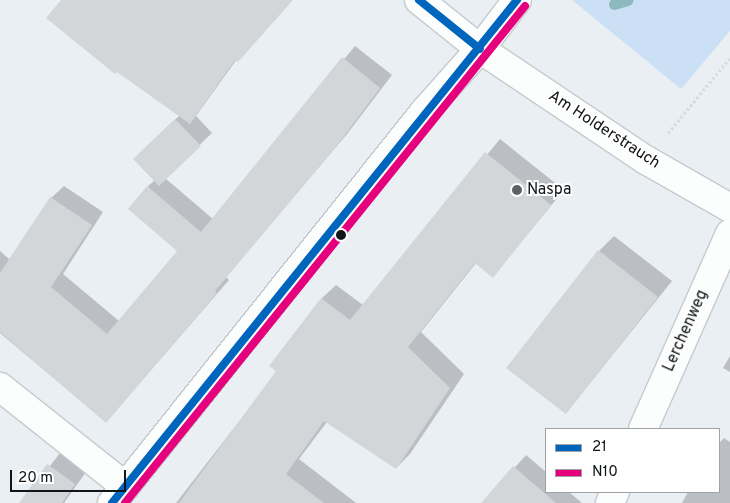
<!DOCTYPE html>
<html>
<head>
<meta charset="utf-8">
<style>
  body { margin:0 }
  #map { position:relative; width:730px; height:503px; overflow:hidden; background:#eaeff4; font-family:Overpass,sans-serif }
  div>[style] { position:absolute }
  [style*='--x'] { left:calc(var(--x)*1px); top:calc(var(--y)*1px); width:calc(var(--w)*1px); rotate:calc(var(--a)*1deg) }
  .green>* { inset:0; background:#cbe0f4 }
  .shadow>* { inset:0; background:#0003 }
  .stream>* { height:11px; margin:-5.5px; padding:0 5.5px; transform-origin:5.5px; border-radius:5.5px; background:#8db9be }
  .building>* { inset:0; background:#d2d6d9 }
  .path>* { height:3px; margin-top:-1.5px; transform-origin:0; background:repeating-linear-gradient(90deg,#d9dbdb 0 2.5px,transparent 0 5px) }
  .roads { filter:drop-shadow(1px 0 #c6cace) drop-shadow(-1px 0 #c6cace) drop-shadow(0 1px #c6cace) drop-shadow(0 -1px #c6cace) }
  .minor>* { height:28px; margin:-14px; padding:0 14px; transform-origin:14px; border-radius:14px; background:#fcfdfd }
  .tertiary>* { height:28px; margin:-14px; padding:0 14px; transform-origin:14px; border-radius:14px; background:#fcfdfd }
  .bus-1>* { height:8px; margin:-4px; padding:0 4px; transform-origin:4px; border-radius:4px; background:#0065bd }
  .bus-2>* { height:8px; margin:-4px; padding:0 4px; transform-origin:4px; border-radius:4px; background:#e5007d }
  .dots>* { width:14px; height:14px; translate:-50% -50%; box-sizing:border-box; border:2px solid #fff; border-radius:50% }
  span { translate:-50% -50%; white-space:nowrap; text-align:center; line-height:1.15; -webkit-text-stroke:4px #fff; paint-order:stroke }
  .street-label { font-size:16px; color:#111518 }
  .poi-label { font-size:16px; color:#111518 }
  .left { translate:0 -50%; text-align:left }
  .legend { position:absolute; left:545px; top:428px; width:175px; height:65px; box-sizing:border-box; background:#fff; border:1px solid #a0a1a3; margin:0; padding:6px 9px; list-style:none; font-size:15px; color:#111518 }
  .legend li { display:flex; align-items:center; gap:10px; height:25px }
  .legend b { width:25px; border:1px solid #a0a1a3 }
  .scale { position:absolute; left:10px; top:470px; width:116px; height:22px; box-sizing:border-box; border:2px solid #111518; border-top:0; padding-left:6px; font-size:15px; line-height:18px; white-space:nowrap; color:#111518; -webkit-text-stroke:4px #fff; paint-order:stroke }
</style>
</head>
<body>
<div id="map">
  <div class="green">
    <i style="clip-path:polygon(572px 0,730px 0,730px 31px,681px 89px)"></i>
  </div>
  <div class="shadow">
    <i style="clip-path:polygon(62px 0,292px 0,237px 59px,196px 116px,212px 133px,165px 178px,213px 219px,355px 46px,392px 75px,347px 134px,226px 277px,229px 280px,106px 422px,0 333px,0 251px,10px 260px,51px 198px,64px 186px,103px 212px,63px 274px,119px 321px,179px 251px,148px 186px,155px 180px,146px 147px,180px 115px)"></i>
    <i style="clip-path:polygon(500px 139px,564px 190px,493px 276px,476px 263px,421px 332px,464px 374px,410px 454px,396px 468px,327px 422px,299px 459px,356px 503px,176px 503px,278px 371px,321px 299px,336px 285px,363px 305px)"></i>
    <i style="clip-path:polygon(614px 236px,672px 281px,566px 413px,599px 251px)"></i>
    <i style="clip-path:polygon(730px 356px,730px 372px,723px 368px)"></i>
    <i style="clip-path:polygon(724px 438px,730px 442px,730px 503px,682px 503px,688px 492px,719px 492px,719px 443px)"></i>
    <i style="clip-path:polygon(60px 453px,86px 472px,64px 503px,21px 503px)"></i>
    <i style="clip-path:polygon(526px 455px,546px 472px,546px 492px,569px 492px,582px 503px,483px 503px)"></i>
  </div>
  <div class="stream">
    <i style="--x:614;--y:4;--w:14;--a:-17"></i>
  </div>
  <div class="building">
    <i style="clip-path:polygon(61px 0,293px 0,238px 62px,235px 60px,190px 124px,117px 72px,115px 74px,46px 18px)"></i>
    <i style="clip-path:polygon(342px 57px,380px 88px,335px 148px,215px 291px,217px 293px,106px 423px,0 332px,0 273px,50px 197px,92px 225px,51px 287px,107px 334px,177px 251px,128px 209px,147px 186px,201px 232px)"></i>
    <i style="clip-path:polygon(175px 119px,201px 146px,159px 186px,133px 159px)"></i>
    <i style="clip-path:polygon(485px 152px,551px 205px,493px 278px,475px 263px,408px 347px,450px 388px,396px 469px,324px 421px,286px 474px,324px 503px,179px 503px,276px 371px,269px 366px,321px 298px,350px 320px)"></i>
    <i style="clip-path:polygon(598px 250px,658px 297px,566px 414px,506px 368px)"></i>
    <i style="clip-path:polygon(47px 464px,75px 484px,62px 503px,19px 503px)"></i>
    <i style="clip-path:polygon(513px 466px,556px 503px,481px 503px)"></i>
  </div>
  <div class="path">
    <i style="--x:668;--y:133;--w:97;--a:-50.4"></i>
  </div>
  <div class="roads">
    <div class="minor">
      <i style="--x:419;--y:0;--w:78;--a:38.8"></i>
      <i style="--x:480;--y:49;--w:200;--a:33.8"></i>
      <i style="--x:646;--y:160;--w:97;--a:29.7"></i>
      <i style="--x:0;--y:387;--w:159;--a:38.4"></i>
      <i style="--x:643;--y:429;--w:214;--a:-66"></i>
      <i style="--x:610;--y:503;--w:12;--a:-66"></i>
    </div>
    <div class="tertiary">
      <i style="--x:112;--y:503;--w:499;--a:-51.4"></i>
      <i style="--x:423;--y:113;--w:86;--a:-48.3"></i>
      <i style="--x:480;--y:49;--w:61;--a:-52.9"></i>
    </div>
  </div>
  <div class="bus-1">
    <i style="--x:419;--y:0;--w:78;--a:38.8"></i>
    <i style="--x:112;--y:503;--w:646;--a:-51.16"></i>
  </div>
  <div class="bus-2">
    <i style="--x:125;--y:503;--w:638;--a:-51.17"></i>
  </div>
  <div class="dots">
    <i style="left:517px;top:190px;background:#5d6165"></i>
    <i style="left:341px;top:235px;background:#111518"></i>
  </div>
  <div class="street-label">
    <span style="left:604px;top:130px;rotate:33deg">Am Holderstrauch</span>
    <span style="left:686px;top:331px;rotate:-66deg">Lerchenweg</span>
  </div>
  <div class="poi-label">
    <span class="left" style="left:527px;top:190px">Naspa</span>
  </div>
  <ul class="legend">
  <li><b style="height:6px;background:#0065bd"></b>21</li>
  <li><b style="height:6px;background:#e5007d"></b>N10</li>
  </ul>
  <div class="scale">20 m</div>
</div>
</body>
</html>
